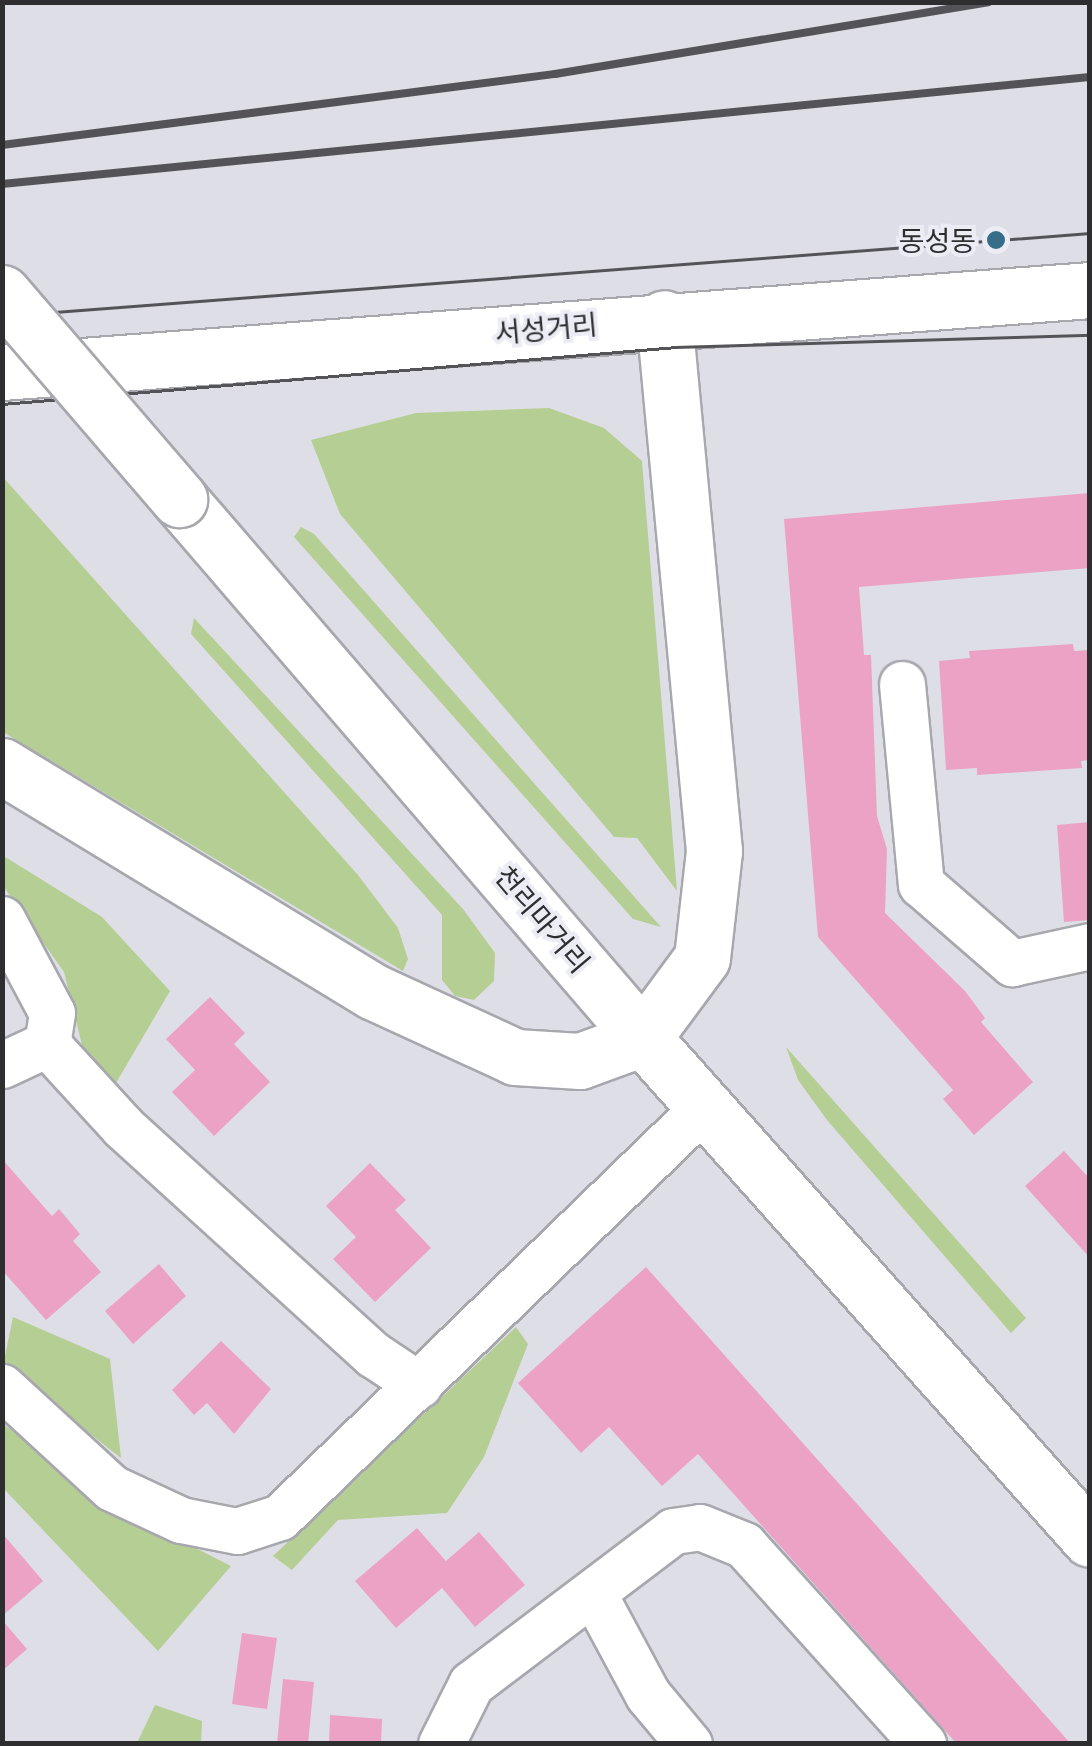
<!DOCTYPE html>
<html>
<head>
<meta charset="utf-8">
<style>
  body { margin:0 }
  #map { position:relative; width:1092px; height:1746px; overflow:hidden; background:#dedfe6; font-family:Commissioner,"Noto Sans KR",sans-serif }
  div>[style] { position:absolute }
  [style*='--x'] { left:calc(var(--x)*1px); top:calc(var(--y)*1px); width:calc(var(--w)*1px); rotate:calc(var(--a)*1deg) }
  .green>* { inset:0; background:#b5ce94 }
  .building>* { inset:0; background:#eba2c5 }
  .roads { filter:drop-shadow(2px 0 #a7a7ae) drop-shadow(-2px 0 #a7a7ae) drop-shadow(0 2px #a7a7ae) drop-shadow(0 -2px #a7a7ae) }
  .minor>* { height:45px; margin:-22.5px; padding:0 22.5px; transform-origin:22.5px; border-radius:22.5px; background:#fff }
  .major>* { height:55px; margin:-27.5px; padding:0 27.5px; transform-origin:27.5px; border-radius:27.5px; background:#fff }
  .highway>* { height:55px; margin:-27.5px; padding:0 27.5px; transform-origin:27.5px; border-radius:27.5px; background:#fff }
  .tram>* { height:2.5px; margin:-1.25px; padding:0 1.25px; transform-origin:1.25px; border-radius:1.25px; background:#545458 }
  .rail>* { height:8px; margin:-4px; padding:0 4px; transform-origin:4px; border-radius:4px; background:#545458 }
  .bridges { filter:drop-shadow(2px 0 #a7a7ae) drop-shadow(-2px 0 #a7a7ae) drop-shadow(0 2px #a7a7ae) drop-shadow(0 -2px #a7a7ae) }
  .highway-bridge>* { height:55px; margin:-27.5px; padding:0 27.5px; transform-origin:27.5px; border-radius:27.5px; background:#fff }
  .dots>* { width:28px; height:28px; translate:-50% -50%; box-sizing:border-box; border:5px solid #ececf4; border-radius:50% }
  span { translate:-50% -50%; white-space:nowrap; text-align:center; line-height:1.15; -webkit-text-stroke:8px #ececf4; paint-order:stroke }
  .poi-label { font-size:28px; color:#2e2e31 }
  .right { translate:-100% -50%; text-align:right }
  .street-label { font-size:28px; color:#2e2e31 }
  .frame { position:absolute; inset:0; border:5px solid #2e2e31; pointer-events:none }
</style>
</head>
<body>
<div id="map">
  <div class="green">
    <i style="clip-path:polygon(549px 408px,604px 428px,642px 461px,677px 891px,637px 838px,614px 837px,340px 514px,311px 440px,416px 413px)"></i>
    <i style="clip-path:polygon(2px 476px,358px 875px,398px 928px,408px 959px,403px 971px,3px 732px)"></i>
    <i style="clip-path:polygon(301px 527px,314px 534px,661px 927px,633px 919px,294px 537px)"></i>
    <i style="clip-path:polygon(194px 618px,463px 909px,495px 953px,494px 981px,474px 1000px,455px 996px,442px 980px,442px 915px,191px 634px)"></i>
    <i style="clip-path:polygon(2px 855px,102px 917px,170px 991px,116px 1083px,84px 1053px,64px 972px,3px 886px)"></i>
    <i style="clip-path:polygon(786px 1047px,1026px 1318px,1011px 1333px,827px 1120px,798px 1080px)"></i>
    <i style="clip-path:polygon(13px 1317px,110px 1359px,121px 1458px,3px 1366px)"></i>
    <i style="clip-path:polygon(516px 1327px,528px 1344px,484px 1457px,447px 1513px,338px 1520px,292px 1570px,273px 1556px)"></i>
    <i style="clip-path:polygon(3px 1424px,113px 1506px,231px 1566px,158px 1651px,3px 1488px)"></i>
    <i style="clip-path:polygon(155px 1705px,202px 1721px,201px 1743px,137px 1743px)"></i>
  </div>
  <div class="building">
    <i style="clip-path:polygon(1090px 493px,1090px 568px,859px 587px,864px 655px,871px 655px,877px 816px,887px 849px,885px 913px,965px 991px,985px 1018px,981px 1022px,1033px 1082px,974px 1135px,943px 1099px,953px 1090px,818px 937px,784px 519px)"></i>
    <i style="clip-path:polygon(1073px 644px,1074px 651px,1090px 650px,1090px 760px,1081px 761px,1082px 768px,977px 775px,977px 768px,946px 770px,939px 661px,970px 658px,969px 651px)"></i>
    <i style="clip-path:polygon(1090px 822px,1090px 920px,1064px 922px,1057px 825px)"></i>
    <i style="clip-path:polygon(210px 997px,245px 1033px,234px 1044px,270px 1082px,214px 1136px,172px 1092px,195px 1070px,166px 1039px)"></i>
    <i style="clip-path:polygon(1064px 1151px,1090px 1179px,1090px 1258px,1025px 1186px)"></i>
    <i style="clip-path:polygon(2px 1159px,52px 1216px,59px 1209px,80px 1234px,73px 1241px,101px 1272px,46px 1320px,2px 1270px)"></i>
    <i style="clip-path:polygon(370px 1163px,406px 1200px,395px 1210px,431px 1248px,375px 1302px,333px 1259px,356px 1237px,326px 1206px)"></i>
    <i style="clip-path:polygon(159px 1264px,186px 1296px,133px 1344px,105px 1311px)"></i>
    <i style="clip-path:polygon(646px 1267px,1071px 1744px,957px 1744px,698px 1454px,662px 1486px,609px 1427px,581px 1453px,518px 1383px)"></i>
    <i style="clip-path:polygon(221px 1341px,271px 1389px,234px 1434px,207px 1403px,194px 1415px,172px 1390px)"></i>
    <i style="clip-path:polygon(417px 1528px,446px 1561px,479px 1532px,525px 1585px,475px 1627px,442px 1588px,396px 1628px,355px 1581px)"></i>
    <i style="clip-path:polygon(2px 1533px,43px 1581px,2px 1616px)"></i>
    <i style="clip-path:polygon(2px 1620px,27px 1649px,2px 1671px)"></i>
    <i style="clip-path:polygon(242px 1633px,277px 1638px,267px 1709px,232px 1704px)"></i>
    <i style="clip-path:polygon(283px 1679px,314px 1682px,308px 1744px,277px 1744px)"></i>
    <i style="clip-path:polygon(330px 1715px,382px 1719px,381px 1744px,329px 1744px)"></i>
  </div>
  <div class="roads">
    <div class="minor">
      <i style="--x:902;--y:684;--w:201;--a:84.6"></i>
      <i style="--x:921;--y:884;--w:121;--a:41"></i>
      <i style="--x:1012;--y:963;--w:80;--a:-12.3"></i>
      <i style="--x:2;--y:919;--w:106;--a:62"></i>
      <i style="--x:52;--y:1013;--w:31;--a:99"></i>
      <i style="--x:47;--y:1044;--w:113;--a:47.5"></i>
      <i style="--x:123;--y:1127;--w:339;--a:42.3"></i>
      <i style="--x:374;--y:1355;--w:54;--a:33.7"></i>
      <i style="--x:2;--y:1065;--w:50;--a:-25"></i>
      <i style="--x:2;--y:1387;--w:149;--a:42.6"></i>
      <i style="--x:112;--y:1488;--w:76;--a:24.9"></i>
      <i style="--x:181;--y:1520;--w:57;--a:11.1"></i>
      <i style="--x:237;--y:1531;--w:45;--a:-18"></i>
      <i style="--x:280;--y:1517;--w:590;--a:-44.04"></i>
      <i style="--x:593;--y:1593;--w:116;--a:61.7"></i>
      <i style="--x:648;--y:1695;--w:64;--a:50.1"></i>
      <i style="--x:441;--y:1744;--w:67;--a:-63.4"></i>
      <i style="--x:471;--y:1684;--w:253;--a:-37.1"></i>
      <i style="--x:673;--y:1531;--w:27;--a:-8"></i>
      <i style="--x:700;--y:1527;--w:48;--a:22.2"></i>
      <i style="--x:744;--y:1545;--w:268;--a:48"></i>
    </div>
    <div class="major">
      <i style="--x:2;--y:372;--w:1091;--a:-4.31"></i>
      <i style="--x:643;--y:1038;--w:671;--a:48.26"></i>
    </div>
    <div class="highway">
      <i style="--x:179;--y:499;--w:711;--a:49.28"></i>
      <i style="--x:2;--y:766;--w:435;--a:31.3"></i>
      <i style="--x:374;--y:992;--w:155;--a:24.7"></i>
      <i style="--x:515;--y:1057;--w:65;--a:3.5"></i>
      <i style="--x:580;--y:1061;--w:67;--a:-20.1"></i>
      <i style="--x:643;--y:1038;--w:99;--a:-53.6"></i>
      <i style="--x:702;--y:958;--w:108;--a:-83.6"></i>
      <i style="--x:714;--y:851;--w:535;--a:-95.36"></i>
    </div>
  </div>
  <div class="tram">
    <i style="--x:2;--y:316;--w:1091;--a:-4.36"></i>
    <i style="--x:2;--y:404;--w:676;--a:-4.83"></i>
    <i style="--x:676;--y:347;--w:414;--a:-1.7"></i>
  </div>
  <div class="rail">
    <i style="--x:2;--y:145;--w:558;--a:-7.32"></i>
    <i style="--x:555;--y:74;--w:439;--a:-9.4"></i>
    <i style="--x:2;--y:184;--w:1093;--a:-5.62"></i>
  </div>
  <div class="bridges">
    <div class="highway-bridge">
      <i style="--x:2;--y:293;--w:272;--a:49.3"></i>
    </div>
  </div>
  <div class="dots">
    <i style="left:996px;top:240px;background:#366d88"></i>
  </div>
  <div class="poi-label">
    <span class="right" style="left:976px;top:240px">동성동</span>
  </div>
  <div class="street-label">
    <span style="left:546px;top:328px;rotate:-5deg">서성거리</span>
    <span style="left:543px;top:919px;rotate:50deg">천리마거리</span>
  </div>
  <div class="frame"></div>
</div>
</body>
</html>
